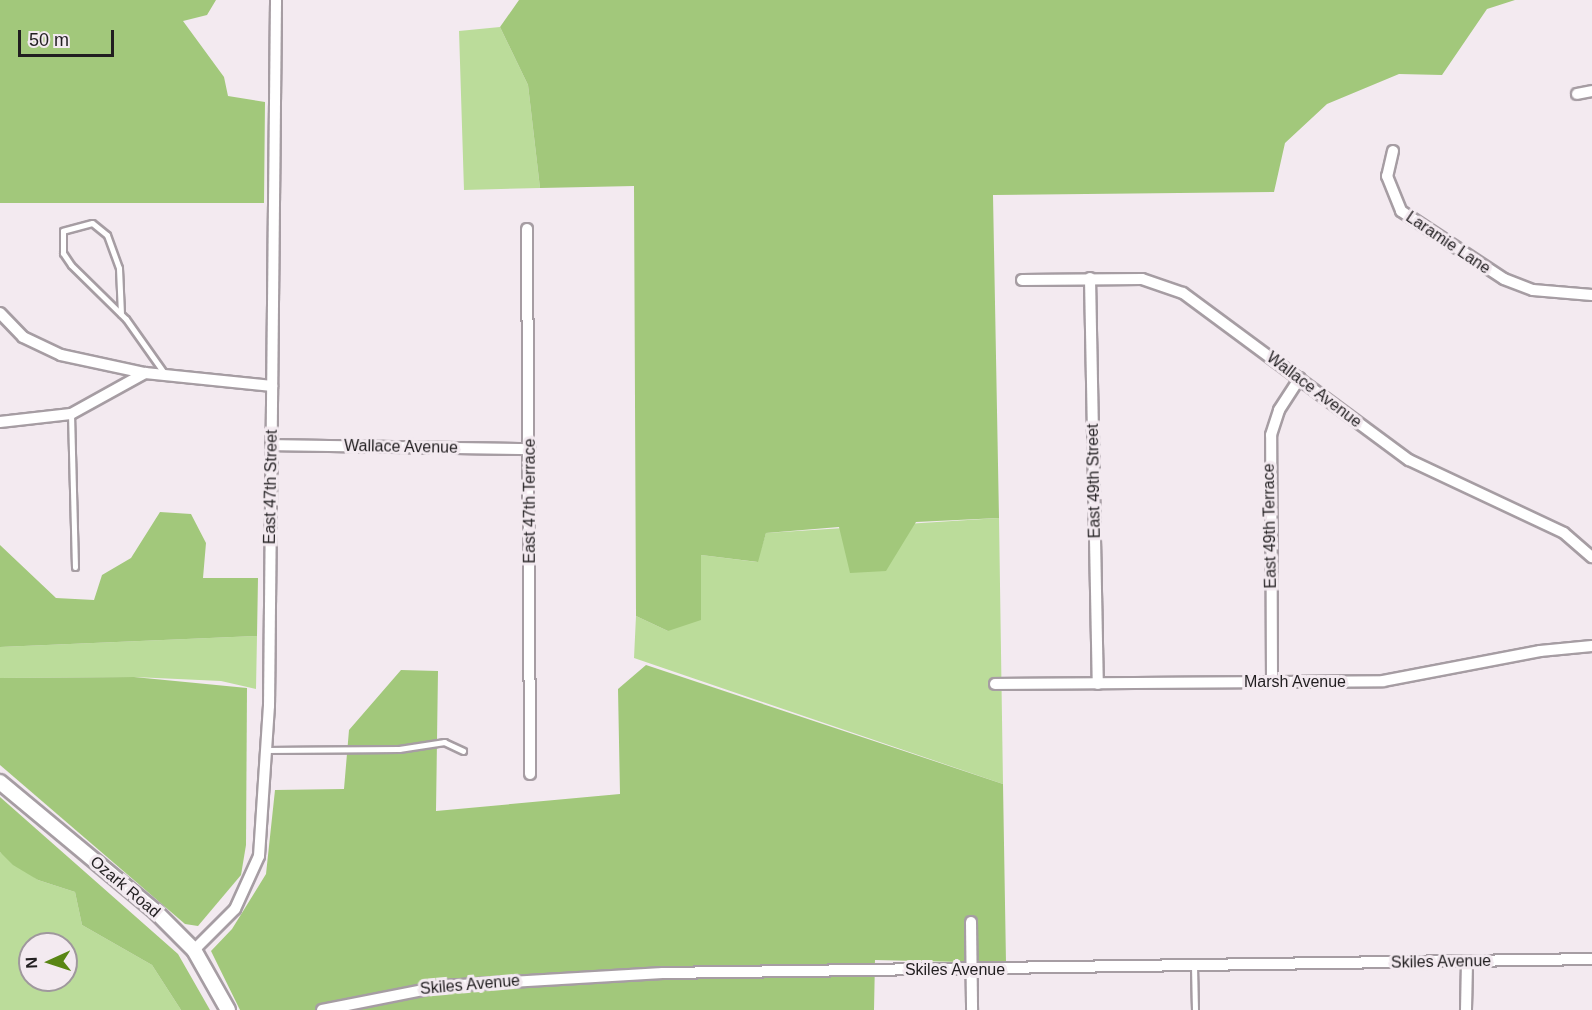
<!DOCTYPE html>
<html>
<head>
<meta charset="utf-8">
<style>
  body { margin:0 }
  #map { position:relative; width:1592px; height:1010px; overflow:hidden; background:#f3eaf0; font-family:Helvetica,sans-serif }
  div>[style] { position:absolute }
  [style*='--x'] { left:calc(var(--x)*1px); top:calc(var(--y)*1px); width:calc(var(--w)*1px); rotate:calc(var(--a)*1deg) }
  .green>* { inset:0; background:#bbdc9a }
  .forest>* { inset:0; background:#a2c87b }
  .roads { filter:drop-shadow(2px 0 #a69da3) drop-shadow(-2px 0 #a69da3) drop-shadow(0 2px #a69da3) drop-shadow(0 -2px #a69da3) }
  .service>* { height:5px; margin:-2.5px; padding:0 2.5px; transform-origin:2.5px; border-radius:2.5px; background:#fff }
  .minor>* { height:10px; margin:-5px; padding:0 5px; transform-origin:5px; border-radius:5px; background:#fff }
  .tertiary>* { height:14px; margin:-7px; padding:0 7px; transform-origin:7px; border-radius:7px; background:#fff }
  span { translate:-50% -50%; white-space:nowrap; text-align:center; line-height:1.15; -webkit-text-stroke:6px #f3eaf0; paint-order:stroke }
  .street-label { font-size:16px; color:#211e20 }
  .north { position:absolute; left:18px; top:932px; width:60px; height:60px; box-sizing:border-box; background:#f3eaf0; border:2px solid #9f989d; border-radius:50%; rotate:267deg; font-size:16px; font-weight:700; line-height:24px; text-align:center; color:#211e20 }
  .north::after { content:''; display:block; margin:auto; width:21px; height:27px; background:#598614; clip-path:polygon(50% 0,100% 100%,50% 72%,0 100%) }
  .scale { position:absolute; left:18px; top:30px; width:96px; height:27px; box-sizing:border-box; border:3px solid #211e20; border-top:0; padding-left:8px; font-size:18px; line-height:21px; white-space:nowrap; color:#211e20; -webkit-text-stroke:4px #f3eaf0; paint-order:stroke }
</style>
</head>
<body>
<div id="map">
  <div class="green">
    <i style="clip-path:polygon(500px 27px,528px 85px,540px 188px,464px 190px,459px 31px)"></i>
    <i style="clip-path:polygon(999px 518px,1003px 784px,634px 658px,636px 616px,668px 631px,701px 555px,757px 562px,766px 533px)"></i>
    <i style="clip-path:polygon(257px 636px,256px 689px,221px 681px,134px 677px,0 678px,0 647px)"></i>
    <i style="clip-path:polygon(evenodd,0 852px,38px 880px,75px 892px,82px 925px,152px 965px,181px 1010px,0 1010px,0 852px,30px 944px,66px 944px,66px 980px,30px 980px,30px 944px)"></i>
  </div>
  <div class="forest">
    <i style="clip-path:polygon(0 0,216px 0,207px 15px,183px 21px,224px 77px,228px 96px,265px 102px,264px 203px,0 203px)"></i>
    <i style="clip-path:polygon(519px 0,1515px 0,1487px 9px,1442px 75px,1399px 74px,1327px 104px,1285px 143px,1274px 192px,993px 195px,999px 518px,916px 522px,886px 571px,850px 573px,839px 527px,766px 533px,758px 562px,701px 555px,701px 620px,668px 631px,636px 616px,634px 186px,540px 188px,528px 85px,500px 27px)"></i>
    <i style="clip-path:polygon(160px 512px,191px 514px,206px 543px,203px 578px,258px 578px,257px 636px,0 647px,0 545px,56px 598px,94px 600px,102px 575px,131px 558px)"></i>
    <i style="clip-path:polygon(646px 665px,1003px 784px,1006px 963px,875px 960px,874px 1010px,240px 1010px,211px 951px,232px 929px,266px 874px,275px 790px,344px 789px,349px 730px,401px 670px,438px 671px,436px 811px,620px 794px,618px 689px)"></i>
    <i style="clip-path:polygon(134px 677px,247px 688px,246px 845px,241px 875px,198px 926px,185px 924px,0 765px,0 678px)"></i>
    <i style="clip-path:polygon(0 797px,178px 954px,210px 1010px,181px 1010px,152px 965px,82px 925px,75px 892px,38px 880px,13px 865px,0 852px)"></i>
  </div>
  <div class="roads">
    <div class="service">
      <i style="--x:121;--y:314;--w:46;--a:-92.5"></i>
      <i style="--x:119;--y:268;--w:35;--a:-110"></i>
      <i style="--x:107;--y:235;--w:19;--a:-141"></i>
      <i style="--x:92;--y:223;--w:30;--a:165"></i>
      <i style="--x:63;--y:231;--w:22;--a:90"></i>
      <i style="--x:63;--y:253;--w:14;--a:56"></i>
      <i style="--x:71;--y:265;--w:77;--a:44.5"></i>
      <i style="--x:126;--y:319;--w:67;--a:54.7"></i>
      <i style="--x:71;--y:414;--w:153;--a:88.5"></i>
      <i style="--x:266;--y:750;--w:133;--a:-0.4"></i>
      <i style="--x:399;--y:749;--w:46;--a:-8.8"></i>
      <i style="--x:444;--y:742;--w:21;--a:25"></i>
      <i style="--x:1194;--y:966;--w:44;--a:88.7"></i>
    </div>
    <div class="minor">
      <i style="--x:1577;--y:94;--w:15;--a:-11"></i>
      <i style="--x:1393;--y:151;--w:26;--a:103"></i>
      <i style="--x:1387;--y:176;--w:38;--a:68"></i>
      <i style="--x:1401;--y:211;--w:123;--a:33.4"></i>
      <i style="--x:1504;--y:279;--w:31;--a:21"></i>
      <i style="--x:1533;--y:290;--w:59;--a:4.8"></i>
      <i style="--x:527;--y:229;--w:545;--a:89.68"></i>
      <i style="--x:1090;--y:278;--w:406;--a:88.9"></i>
      <i style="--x:1022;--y:280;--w:120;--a:-0.5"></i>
      <i style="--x:1142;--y:279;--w:43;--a:18.9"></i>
      <i style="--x:1183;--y:293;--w:281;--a:36.5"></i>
      <i style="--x:1409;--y:460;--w:171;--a:25.2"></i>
      <i style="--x:1564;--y:533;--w:37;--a:41"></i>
      <i style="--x:0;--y:313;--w:33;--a:46"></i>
      <i style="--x:23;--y:337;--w:42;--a:25.3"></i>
      <i style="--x:61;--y:355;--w:86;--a:12.1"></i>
      <i style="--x:0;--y:422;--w:71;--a:-6.4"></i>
      <i style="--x:71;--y:414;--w:85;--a:-29"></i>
      <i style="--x:145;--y:373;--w:128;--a:5.8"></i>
      <i style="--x:271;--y:445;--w:259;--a:0.9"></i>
      <i style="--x:1272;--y:682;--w:247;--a:-90.2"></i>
      <i style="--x:1271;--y:435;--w:26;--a:-72"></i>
      <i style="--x:1279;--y:410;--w:38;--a:-57"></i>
      <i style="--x:995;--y:684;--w:388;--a:-0.4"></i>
      <i style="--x:1383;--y:681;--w:160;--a:-10.8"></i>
      <i style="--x:1540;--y:651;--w:52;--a:-5.5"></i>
      <i style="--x:971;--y:922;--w:88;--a:89.3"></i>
      <i style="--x:194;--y:950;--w:58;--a:-45"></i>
      <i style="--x:235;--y:909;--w:58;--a:-65.6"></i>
      <i style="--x:259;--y:856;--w:150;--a:-86.2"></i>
      <i style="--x:269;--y:706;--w:706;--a:-89.43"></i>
      <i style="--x:322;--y:1010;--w:123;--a:-11.2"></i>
      <i style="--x:443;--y:986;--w:220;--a:-3.4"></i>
      <i style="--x:663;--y:973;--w:929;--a:-0.86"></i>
      <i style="--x:1466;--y:1010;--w:49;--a:-88.8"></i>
    </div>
    <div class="tertiary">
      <i style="--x:0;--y:782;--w:203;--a:39.8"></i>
      <i style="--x:156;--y:912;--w:54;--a:45"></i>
      <i style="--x:194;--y:950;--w:69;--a:60.5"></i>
    </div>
  </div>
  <div class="street-label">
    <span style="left:1448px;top:243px;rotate:34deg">Laramie Lane</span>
    <span style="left:1314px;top:390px;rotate:37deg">Wallace Avenue</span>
    <span style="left:401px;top:447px;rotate:1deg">Wallace Avenue</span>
    <span style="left:1094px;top:481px;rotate:-91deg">East 49th Street</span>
    <span style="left:271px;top:487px;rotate:-89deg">East 47th Street</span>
    <span style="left:530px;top:501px;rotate:-90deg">East 47th Terrace</span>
    <span style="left:1270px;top:526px;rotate:-91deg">East 49th Terrace</span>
    <span style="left:1295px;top:682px">Marsh Avenue</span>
    <span style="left:125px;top:887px;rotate:40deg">Ozark Road</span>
    <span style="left:1441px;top:962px;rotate:-1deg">Skiles Avenue</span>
    <span style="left:955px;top:970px">Skiles Avenue</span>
    <span style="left:470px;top:985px;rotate:-5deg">Skiles Avenue</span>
  </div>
  <div class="north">N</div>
  <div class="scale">50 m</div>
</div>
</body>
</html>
